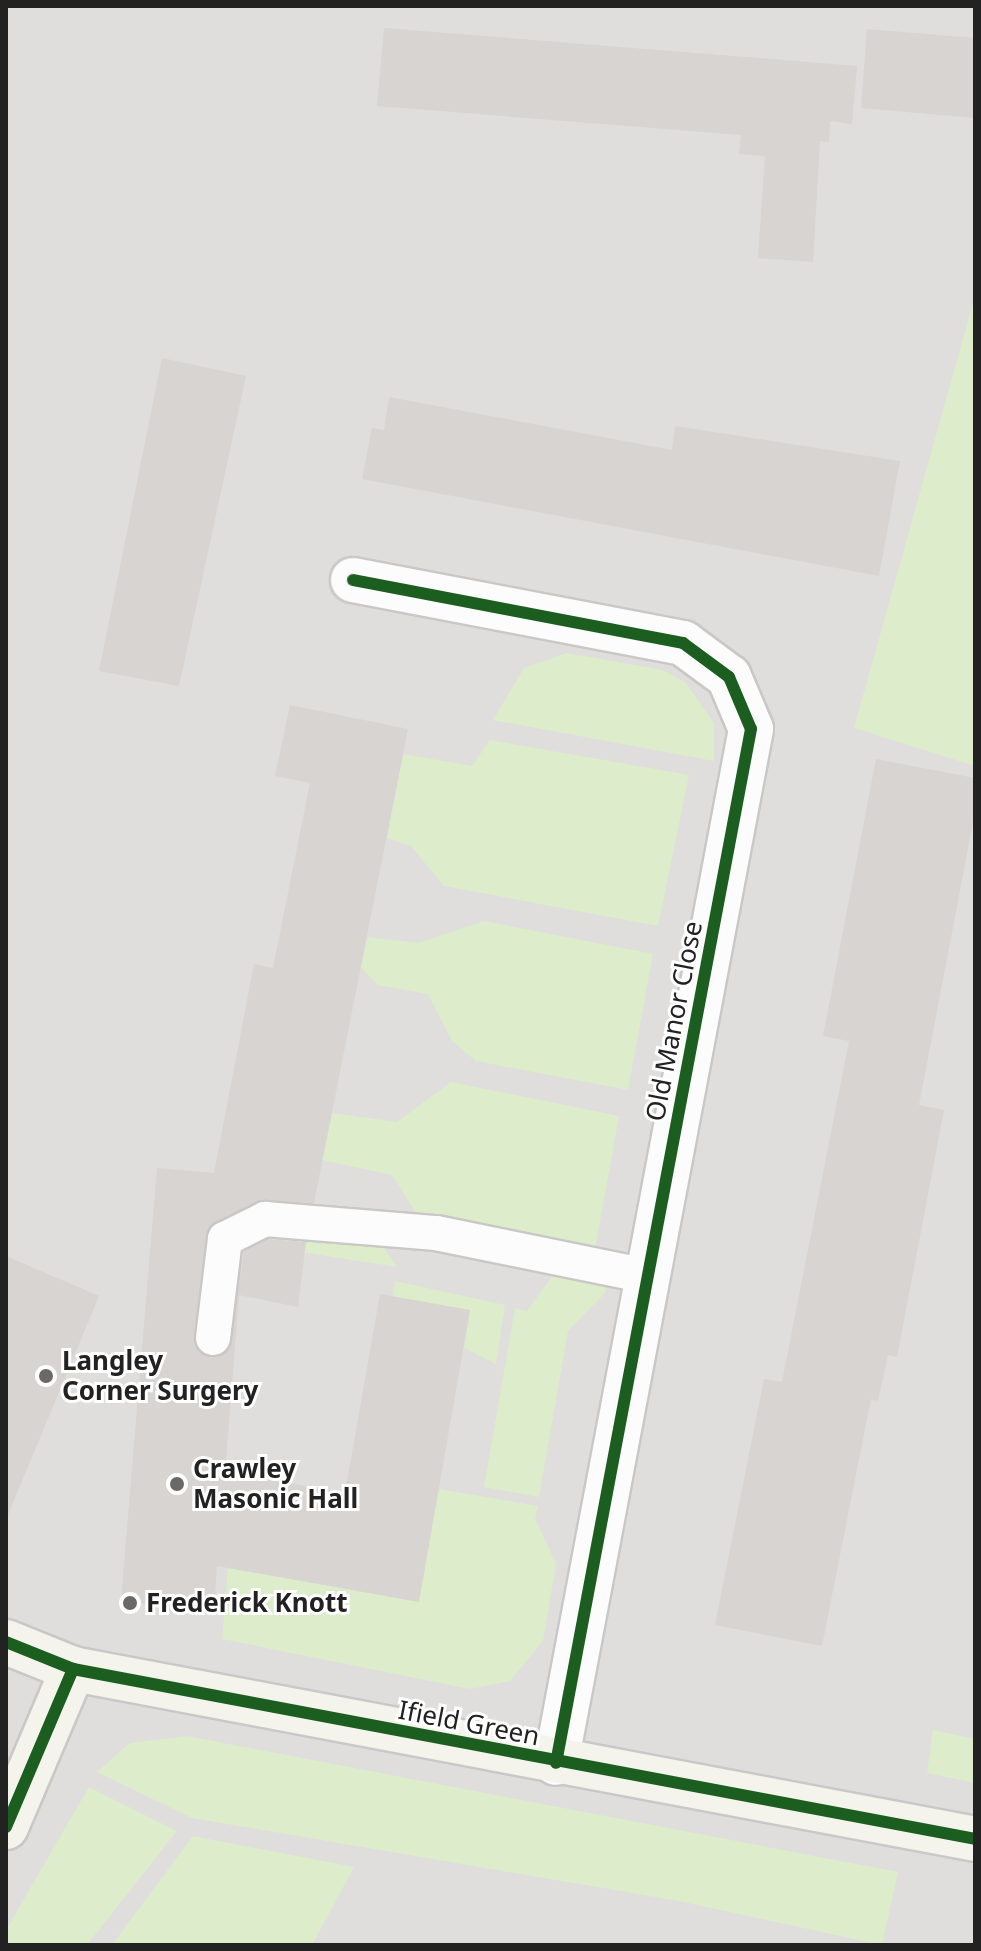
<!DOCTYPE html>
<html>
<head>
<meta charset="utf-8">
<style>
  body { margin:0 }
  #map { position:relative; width:981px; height:1951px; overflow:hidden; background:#f0eeeb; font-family:"Noto Sans",sans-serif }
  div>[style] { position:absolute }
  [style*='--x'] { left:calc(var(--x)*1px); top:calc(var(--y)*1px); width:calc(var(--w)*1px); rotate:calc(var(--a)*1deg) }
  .residential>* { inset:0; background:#dfdedc }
  .grass>* { inset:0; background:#ddeccb }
  .building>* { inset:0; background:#d7d4d2 }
  .roads { filter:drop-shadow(2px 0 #c9c8c7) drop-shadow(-2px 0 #c9c8c7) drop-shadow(0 2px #c9c8c7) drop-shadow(0 -2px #c9c8c7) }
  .lane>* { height:34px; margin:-17px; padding:0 17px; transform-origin:17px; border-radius:17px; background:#fdfcfc }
  .street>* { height:44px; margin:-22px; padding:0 22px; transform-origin:22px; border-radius:22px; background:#fdfcfc }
  .secondary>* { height:44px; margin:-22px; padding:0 22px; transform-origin:22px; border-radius:22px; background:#f4f4ed }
  .cycleway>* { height:12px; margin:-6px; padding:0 6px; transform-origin:6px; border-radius:6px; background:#1b5e20 }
  .dots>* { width:22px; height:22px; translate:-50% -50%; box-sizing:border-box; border:4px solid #fff; border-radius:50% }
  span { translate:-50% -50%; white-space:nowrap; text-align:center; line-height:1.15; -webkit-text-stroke:6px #fff; paint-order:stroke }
  .street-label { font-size:26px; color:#222 }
  .poi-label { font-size:26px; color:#222; font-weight:700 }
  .left { translate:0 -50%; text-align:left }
  .frame { position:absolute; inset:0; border:8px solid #222; pointer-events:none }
</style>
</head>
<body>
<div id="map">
  <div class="residential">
    <i style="clip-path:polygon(6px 6px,975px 6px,975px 1945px,6px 1945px)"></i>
  </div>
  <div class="grass">
    <i style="clip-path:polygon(975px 296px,975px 766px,854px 728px)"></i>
    <i style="clip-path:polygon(567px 653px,662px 670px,685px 682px,714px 723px,714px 761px,493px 720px,524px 668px)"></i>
    <i style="clip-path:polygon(490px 740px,689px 775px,658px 926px,444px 886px,411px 846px,387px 838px,403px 754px,472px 766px)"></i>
    <i style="clip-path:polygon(484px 921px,653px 954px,628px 1090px,476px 1061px,452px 1041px,428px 994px,378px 985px,361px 968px,367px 937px,418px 943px)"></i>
    <i style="clip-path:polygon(451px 1082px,619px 1116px,595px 1249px,418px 1216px,392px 1175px,322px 1160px,332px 1113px,397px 1122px)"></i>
    <i style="clip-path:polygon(274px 1236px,381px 1244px,397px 1267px,263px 1246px)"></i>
    <i style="clip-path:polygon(553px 1275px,607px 1284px,605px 1293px,568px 1331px,539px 1497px,484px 1487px,515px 1308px,527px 1311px)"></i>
    <i style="clip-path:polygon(395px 1281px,505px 1305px,496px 1364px,464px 1348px,470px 1310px,393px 1297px)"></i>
    <i style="clip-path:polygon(439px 1489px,538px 1506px,535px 1518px,556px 1564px,543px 1641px,510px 1681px,470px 1689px,222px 1639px,228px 1568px,418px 1601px)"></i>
    <i style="clip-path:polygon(933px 1730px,975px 1739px,975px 1783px,927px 1773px)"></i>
    <i style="clip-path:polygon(187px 1736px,898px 1872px,882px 1945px,679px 1901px,192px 1818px,97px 1772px,130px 1743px)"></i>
    <i style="clip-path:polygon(89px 1787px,177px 1831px,87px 1945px,6px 1945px,6px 1930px)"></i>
    <i style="clip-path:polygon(193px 1836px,354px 1867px,312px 1945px,112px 1945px)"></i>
  </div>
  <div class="building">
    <i style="clip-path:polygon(384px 28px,857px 66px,852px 124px,830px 121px,829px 142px,820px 141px,813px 262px,758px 258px,765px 156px,739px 154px,741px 135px,377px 106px)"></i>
    <i style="clip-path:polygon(867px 29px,975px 38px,975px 118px,861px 108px)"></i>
    <i style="clip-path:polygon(162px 358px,246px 376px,179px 686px,99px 671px)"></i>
    <i style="clip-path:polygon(389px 397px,672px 450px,675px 426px,900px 461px,879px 576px,362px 479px,372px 428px,384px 430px)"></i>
    <i style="clip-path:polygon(290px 705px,408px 729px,314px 1203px,257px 1201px,209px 1227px,194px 1345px,210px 1358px,229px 1349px,244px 1252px,269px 1239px,306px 1242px,298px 1307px,239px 1295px,225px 1472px,345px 1493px,380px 1294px,470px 1310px,419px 1602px,217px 1566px,214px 1610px,121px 1601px,157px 1168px,214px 1173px,254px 964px,273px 968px,310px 783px,275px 776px)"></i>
    <i style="clip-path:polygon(876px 759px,975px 778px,975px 812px,919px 1105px,944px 1110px,897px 1357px,888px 1355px,878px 1401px,871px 1399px,822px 1646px,715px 1625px,764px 1379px,782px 1382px,849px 1041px,823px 1036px)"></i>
    <i style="clip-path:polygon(6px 1256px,99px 1296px,7px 1517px,6px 1517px)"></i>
  </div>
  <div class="roads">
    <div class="lane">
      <i style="--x:213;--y:1338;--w:100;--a:-83.1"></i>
      <i style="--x:225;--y:1239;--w:45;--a:-26.6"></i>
      <i style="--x:265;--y:1219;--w:172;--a:4.7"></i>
      <i style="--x:436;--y:1233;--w:216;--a:11.5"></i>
    </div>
    <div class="street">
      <i style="--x:353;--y:580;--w:336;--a:10.8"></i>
      <i style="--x:683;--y:643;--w:57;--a:36.5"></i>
      <i style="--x:729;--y:677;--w:56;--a:67.1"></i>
      <i style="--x:751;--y:729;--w:1052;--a:100.68"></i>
    </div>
    <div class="secondary">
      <i style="--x:6;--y:1642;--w:72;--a:21.9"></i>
      <i style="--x:73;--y:1669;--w:918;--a:10.67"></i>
      <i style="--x:6;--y:1827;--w:172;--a:-67"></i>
    </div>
  </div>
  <div class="cycleway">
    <i style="--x:353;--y:580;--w:336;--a:10.8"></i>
    <i style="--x:683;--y:643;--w:57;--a:36.5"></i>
    <i style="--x:729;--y:677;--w:56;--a:67.1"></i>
    <i style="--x:751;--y:729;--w:1052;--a:100.68"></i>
    <i style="--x:6;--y:1642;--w:72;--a:21.9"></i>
    <i style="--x:73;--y:1669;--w:918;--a:10.67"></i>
    <i style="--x:6;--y:1827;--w:172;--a:-67"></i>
  </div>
  <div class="dots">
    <i style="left:46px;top:1376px;background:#6a6968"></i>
    <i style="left:177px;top:1484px;background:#6a6968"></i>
    <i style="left:130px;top:1603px;background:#6a6968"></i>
  </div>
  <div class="street-label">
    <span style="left:674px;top:1021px;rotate:-79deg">Old Manor Close</span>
    <span style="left:469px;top:1723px;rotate:11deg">Ifield Green</span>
  </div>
  <div class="poi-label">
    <span class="left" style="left:62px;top:1376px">Langley<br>Corner Surgery</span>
    <span class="left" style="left:193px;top:1484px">Crawley<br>Masonic Hall</span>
    <span class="left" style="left:146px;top:1603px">Frederick Knott</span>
  </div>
  <div class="frame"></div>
</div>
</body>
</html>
